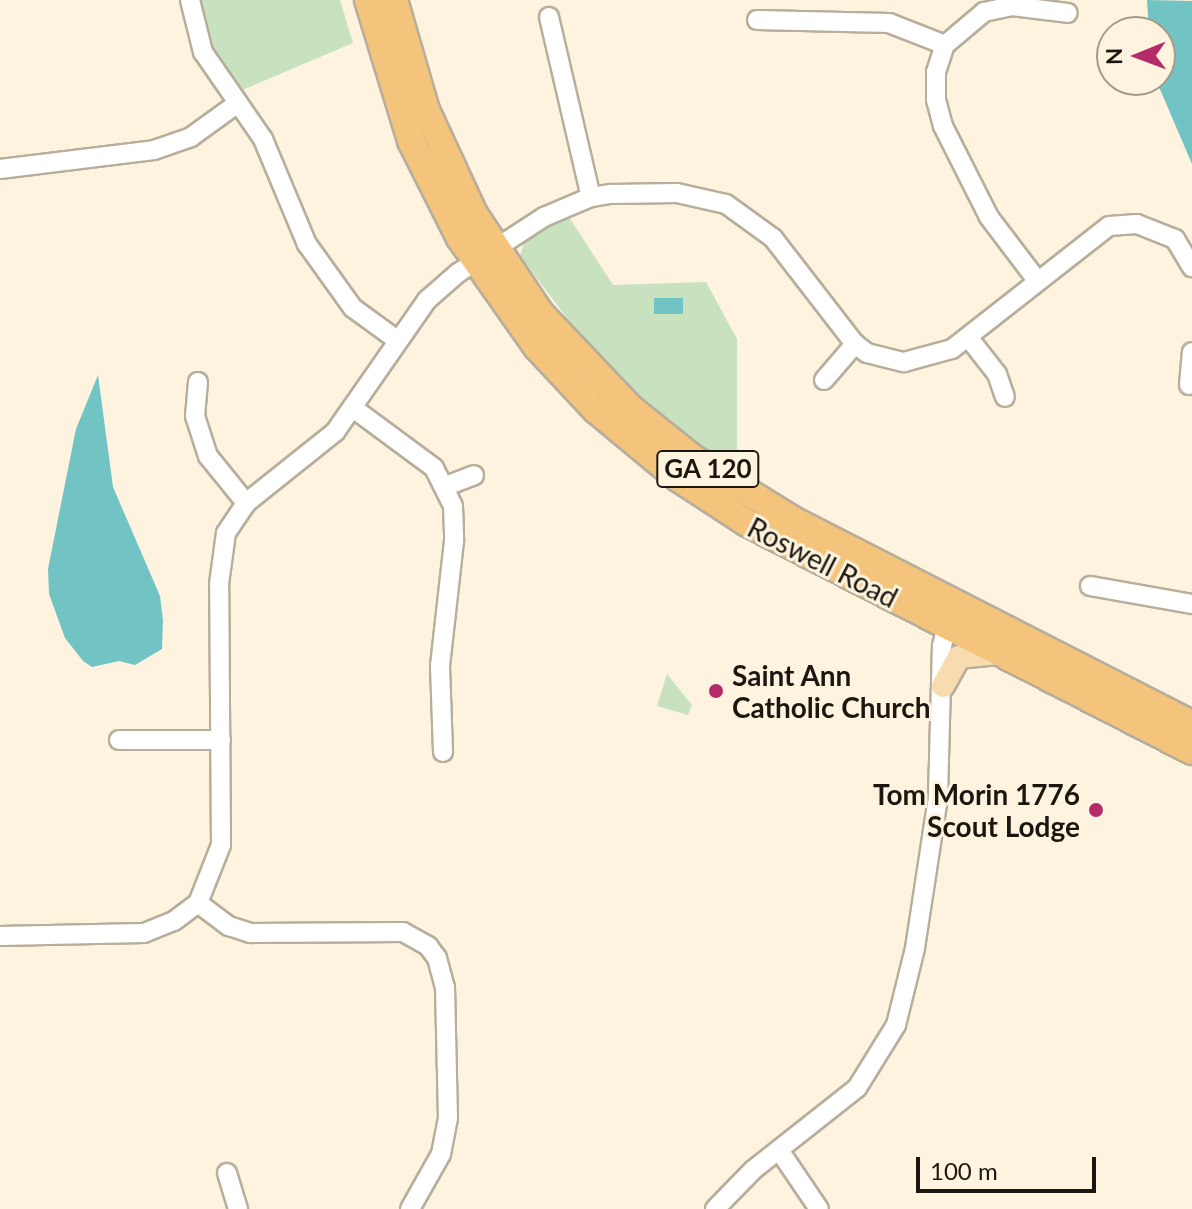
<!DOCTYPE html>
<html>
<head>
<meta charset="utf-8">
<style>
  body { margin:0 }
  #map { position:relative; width:1192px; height:1209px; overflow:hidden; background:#fdf3df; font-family:Lato,sans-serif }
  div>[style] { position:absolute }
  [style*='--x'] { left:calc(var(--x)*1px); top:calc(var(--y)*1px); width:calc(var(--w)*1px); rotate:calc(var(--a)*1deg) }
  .green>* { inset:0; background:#c8e1bf }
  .water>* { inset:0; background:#72c3c4 }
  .roads { filter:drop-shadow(2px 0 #b7ae9b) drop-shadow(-2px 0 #b7ae9b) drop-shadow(0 2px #b7ae9b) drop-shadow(0 -2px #b7ae9b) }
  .minor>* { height:18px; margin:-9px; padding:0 9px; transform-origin:9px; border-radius:9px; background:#fff }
  .major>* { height:22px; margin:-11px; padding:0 11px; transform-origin:11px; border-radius:11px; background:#f8dcb0 }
  .highway>* { height:26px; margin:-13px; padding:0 13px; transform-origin:13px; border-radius:13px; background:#f4c47c }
  .dots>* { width:22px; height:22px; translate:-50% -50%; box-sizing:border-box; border:4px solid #fdf3df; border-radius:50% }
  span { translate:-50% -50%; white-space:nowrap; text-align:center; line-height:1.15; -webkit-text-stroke:6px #fdf3df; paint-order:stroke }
  .shield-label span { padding:2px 6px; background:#fdf3df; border:2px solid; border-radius:6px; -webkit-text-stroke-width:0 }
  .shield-label { font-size:26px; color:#1b1710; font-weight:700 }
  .street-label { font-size:28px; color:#1b1710 }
  .poi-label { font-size:28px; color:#1b1710; font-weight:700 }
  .left { translate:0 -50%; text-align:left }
  .right { translate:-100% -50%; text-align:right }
  .north { position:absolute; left:1096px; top:16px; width:80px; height:80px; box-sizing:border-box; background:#fdf3df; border:2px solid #a39b8c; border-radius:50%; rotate:269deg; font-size:22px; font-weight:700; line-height:32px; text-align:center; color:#1b1710 }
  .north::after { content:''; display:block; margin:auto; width:28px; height:36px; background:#b42b6a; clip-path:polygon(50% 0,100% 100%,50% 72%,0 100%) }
  .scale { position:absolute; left:916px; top:1157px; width:180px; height:36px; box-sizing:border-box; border:4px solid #1b1710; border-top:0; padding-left:10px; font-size:24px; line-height:28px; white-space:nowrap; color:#1b1710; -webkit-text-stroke:6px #fdf3df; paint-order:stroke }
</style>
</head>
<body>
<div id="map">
  <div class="green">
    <i style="clip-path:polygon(199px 0,340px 0,353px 43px,240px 91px,211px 49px)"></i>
    <i style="clip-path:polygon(567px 214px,613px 285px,706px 282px,737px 339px,737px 473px,608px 372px,520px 256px,525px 239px)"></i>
    <i style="clip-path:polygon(667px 674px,692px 705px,688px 715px,657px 706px)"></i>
  </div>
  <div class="water">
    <i style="clip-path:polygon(1147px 0,1192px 1px,1192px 164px,1159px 87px,1160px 32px,1149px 32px)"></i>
    <i style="clip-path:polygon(654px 298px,683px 298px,683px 314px,654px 314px)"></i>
    <i style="clip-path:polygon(98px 375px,113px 487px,160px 596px,163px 620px,162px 649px,135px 665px,119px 661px,92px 667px,83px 661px,65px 638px,49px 594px,48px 569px,76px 429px)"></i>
  </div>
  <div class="roads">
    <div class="minor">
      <i style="--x:190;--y:0;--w:54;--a:76"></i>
      <i style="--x:203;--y:52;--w:106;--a:55.4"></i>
      <i style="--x:263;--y:139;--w:114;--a:67.3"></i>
      <i style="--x:307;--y:244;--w:79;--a:54.3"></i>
      <i style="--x:353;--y:308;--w:54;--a:36"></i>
      <i style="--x:549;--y:17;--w:185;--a:76.9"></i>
      <i style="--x:757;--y:20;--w:132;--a:1.3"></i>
      <i style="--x:889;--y:23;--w:60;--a:21.4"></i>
      <i style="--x:0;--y:169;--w:155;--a:-7"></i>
      <i style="--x:154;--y:150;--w:39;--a:-19"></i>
      <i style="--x:191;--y:137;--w:58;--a:-35.9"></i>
      <i style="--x:1036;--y:279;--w:78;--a:-127.2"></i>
      <i style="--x:989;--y:217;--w:102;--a:-116.8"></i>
      <i style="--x:943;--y:126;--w:27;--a:-105"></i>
      <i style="--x:936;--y:100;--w:28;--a:-90"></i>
      <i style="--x:936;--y:72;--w:28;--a:-72"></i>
      <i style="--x:945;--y:45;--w:51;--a:-40.2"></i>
      <i style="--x:984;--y:12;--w:29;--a:-12"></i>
      <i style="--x:1012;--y:6;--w:56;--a:7.1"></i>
      <i style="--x:968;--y:337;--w:47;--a:51.9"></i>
      <i style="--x:997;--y:374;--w:24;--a:71"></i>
      <i style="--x:824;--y:380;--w:48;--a:-49.3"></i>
      <i style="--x:198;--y:382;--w:34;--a:95"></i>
      <i style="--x:195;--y:416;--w:42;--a:72"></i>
      <i style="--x:208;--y:456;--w:60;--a:51"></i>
      <i style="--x:1189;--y:385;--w:33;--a:-85"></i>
      <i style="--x:353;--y:408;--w:101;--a:36.5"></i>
      <i style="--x:434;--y:468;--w:42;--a:63.4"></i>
      <i style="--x:453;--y:506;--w:35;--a:88"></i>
      <i style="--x:454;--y:541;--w:126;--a:96.4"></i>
      <i style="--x:440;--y:666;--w:86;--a:88"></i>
      <i style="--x:446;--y:486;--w:30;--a:-21"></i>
      <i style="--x:1090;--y:586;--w:104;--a:10"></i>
      <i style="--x:119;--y:740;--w:102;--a:0"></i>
      <i style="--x:198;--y:903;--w:39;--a:37"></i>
      <i style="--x:229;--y:926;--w:23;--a:18"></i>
      <i style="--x:251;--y:933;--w:152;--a:-0.4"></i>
      <i style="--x:403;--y:932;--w:29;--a:29"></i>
      <i style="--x:428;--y:946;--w:15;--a:53"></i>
      <i style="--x:437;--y:958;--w:30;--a:75"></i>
      <i style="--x:445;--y:987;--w:131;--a:88.7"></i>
      <i style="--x:448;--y:1118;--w:37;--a:101"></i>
      <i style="--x:441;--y:1154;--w:63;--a:119.4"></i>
      <i style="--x:0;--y:936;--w:144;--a:-1.2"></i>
      <i style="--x:144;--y:933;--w:32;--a:-22"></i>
      <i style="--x:174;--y:921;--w:30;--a:-37"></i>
      <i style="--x:198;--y:903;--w:62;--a:-68.4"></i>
      <i style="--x:221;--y:845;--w:261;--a:-90.4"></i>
      <i style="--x:219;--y:584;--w:51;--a:-82.2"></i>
      <i style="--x:226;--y:533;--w:36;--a:-56"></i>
      <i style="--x:246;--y:503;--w:114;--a:-38.6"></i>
      <i style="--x:335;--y:432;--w:161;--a:-55.1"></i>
      <i style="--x:427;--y:300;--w:41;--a:-41.1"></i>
      <i style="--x:458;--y:273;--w:103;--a:-33.1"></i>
      <i style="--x:544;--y:217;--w:51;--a:-23.1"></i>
      <i style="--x:591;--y:197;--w:20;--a:-9"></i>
      <i style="--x:611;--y:194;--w:66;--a:-0.9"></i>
      <i style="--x:677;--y:193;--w:50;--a:12.7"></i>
      <i style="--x:726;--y:204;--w:58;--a:35.9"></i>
      <i style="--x:773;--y:238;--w:134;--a:52.3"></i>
      <i style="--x:855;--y:344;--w:15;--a:37"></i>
      <i style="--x:867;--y:353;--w:38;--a:14"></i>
      <i style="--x:904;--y:362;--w:50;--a:-15.2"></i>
      <i style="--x:952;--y:349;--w:199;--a:-38.1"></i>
      <i style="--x:1109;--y:226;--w:28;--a:-4"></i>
      <i style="--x:1137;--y:224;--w:41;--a:21.5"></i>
      <i style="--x:1175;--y:239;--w:33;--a:59"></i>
      <i style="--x:779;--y:1150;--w:71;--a:55.9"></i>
      <i style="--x:227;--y:1173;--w:38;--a:73"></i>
      <i style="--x:715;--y:1209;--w:54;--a:-45.7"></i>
      <i style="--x:753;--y:1170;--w:132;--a:-38.3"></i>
      <i style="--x:857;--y:1088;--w:74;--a:-58.2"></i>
      <i style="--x:896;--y:1025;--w:79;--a:-76.1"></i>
      <i style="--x:915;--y:948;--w:153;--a:-81.3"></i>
      <i style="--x:938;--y:797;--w:151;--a:-88.5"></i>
      <i style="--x:942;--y:646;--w:32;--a:-76"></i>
    </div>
    <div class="major">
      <i style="--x:943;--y:686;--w:33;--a:-61"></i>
      <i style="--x:959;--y:657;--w:41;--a:-5.6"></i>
    </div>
    <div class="highway">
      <i style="--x:368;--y:0;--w:147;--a:73"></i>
      <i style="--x:411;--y:141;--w:109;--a:63.2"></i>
      <i style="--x:460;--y:238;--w:133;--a:54.8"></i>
      <i style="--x:537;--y:347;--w:86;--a:46.9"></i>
      <i style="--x:596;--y:410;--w:107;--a:39.7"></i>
      <i style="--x:678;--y:478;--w:82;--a:33.1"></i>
      <i style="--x:747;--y:523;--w:500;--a:27.13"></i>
      <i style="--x:394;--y:0;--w:115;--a:73.8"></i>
      <i style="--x:426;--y:110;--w:115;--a:65.2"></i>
      <i style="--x:474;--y:214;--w:119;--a:56.3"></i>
      <i style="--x:540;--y:313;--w:131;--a:46.5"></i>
      <i style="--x:630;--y:408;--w:82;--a:38.6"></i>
      <i style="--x:694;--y:459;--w:116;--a:31.6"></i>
      <i style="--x:793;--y:520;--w:448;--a:27.1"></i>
    </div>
  </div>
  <div class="dots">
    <i style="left:716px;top:691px;background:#b42b6a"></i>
    <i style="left:1096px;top:810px;background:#b42b6a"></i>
  </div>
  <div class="shield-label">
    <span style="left:708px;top:469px">GA 120</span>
  </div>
  <div class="street-label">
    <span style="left:823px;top:562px;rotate:27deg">Roswell Road</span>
  </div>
  <div class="poi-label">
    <span class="left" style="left:732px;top:691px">Saint Ann<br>Catholic Church</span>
    <span class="right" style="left:1080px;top:810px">Tom Morin 1776<br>Scout Lodge</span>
  </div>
  <div class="north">N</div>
  <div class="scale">100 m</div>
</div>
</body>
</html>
